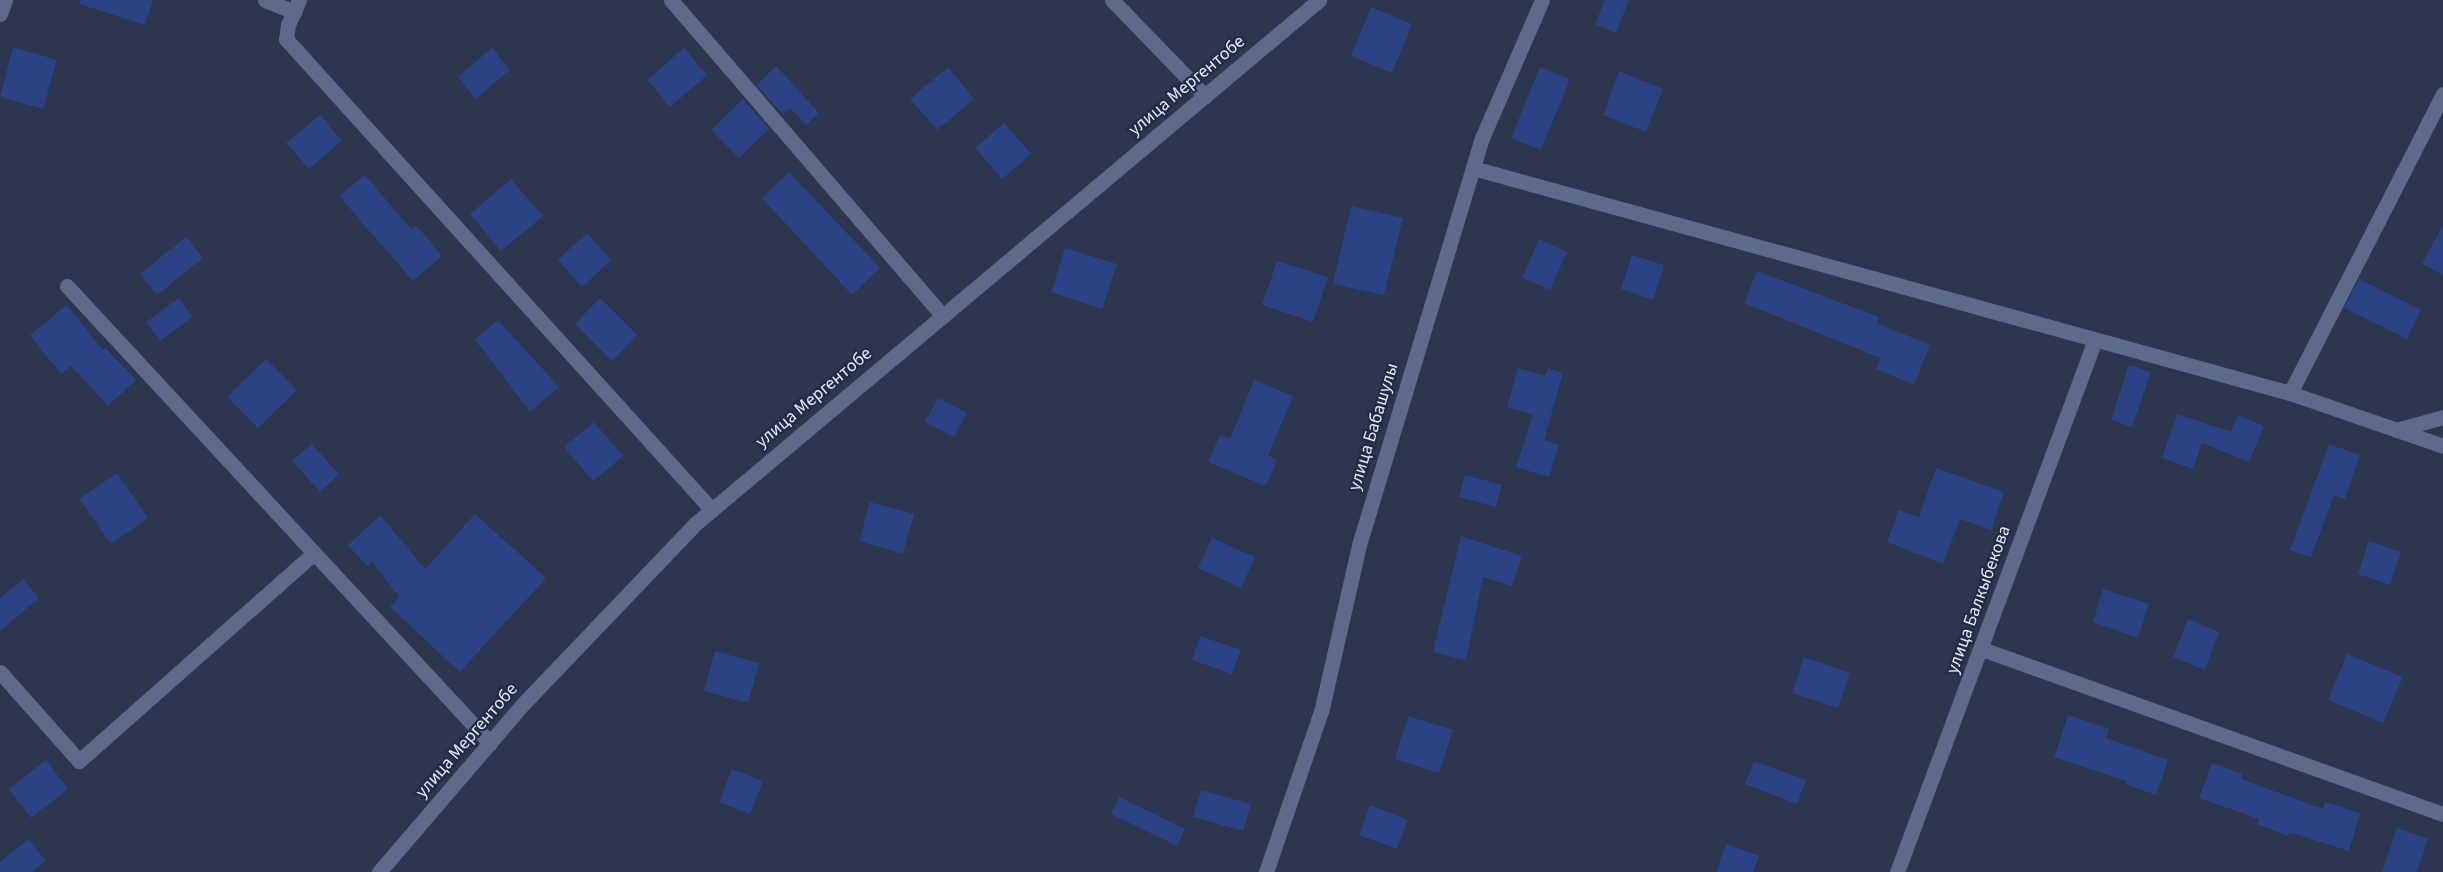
<!DOCTYPE html>
<html>
<head>
<meta charset="utf-8">
<style>
  body { margin:0 }
  #map { position:relative; width:2443px; height:872px; overflow:hidden; background:#2c364f; font-family:"Source Sans 3",sans-serif }
  div>[style] { position:absolute }
  [style*='--x'] { left:calc(var(--x)*1px); top:calc(var(--y)*1px); width:calc(var(--w)*1px); rotate:calc(var(--a)*1deg) }
  .building>* { inset:0; background:#2b4284 }
  .street>* { height:15px; margin:-7.5px; padding:0 7.5px; transform-origin:7.5px; border-radius:7.5px; background:#5d6a89 }
  span { translate:-50% -50%; white-space:nowrap; text-align:center; line-height:1.15; -webkit-text-stroke:4.5px #222c45; paint-order:stroke }
  .street-label { font-size:18px; color:#e4ecfc }
</style>
</head>
<body>
<div id="map">
  <div class="building">
    <i style="clip-path:polygon(80px 0,153px 0,145px 25px,79px 4px)"></i>
    <i style="clip-path:polygon(1605px 0,1629px 0,1616px 33px,1595px 24px)"></i>
    <i style="clip-path:polygon(1371px 7px,1412px 24px,1392px 73px,1351px 56px)"></i>
    <i style="clip-path:polygon(13px 47px,57px 60px,43px 109px,0 97px)"></i>
    <i style="clip-path:polygon(492px 48px,510px 70px,475px 99px,458px 77px)"></i>
    <i style="clip-path:polygon(684px 48px,707px 75px,670px 107px,647px 80px)"></i>
    <i style="clip-path:polygon(776px 66px,819px 113px,806px 125px,790px 108px,783px 115px,757px 85px)"></i>
    <i style="clip-path:polygon(948px 67px,974px 99px,937px 130px,910px 99px)"></i>
    <i style="clip-path:polygon(1540px 67px,1570px 79px,1541px 150px,1511px 138px)"></i>
    <i style="clip-path:polygon(1619px 71px,1663px 89px,1646px 132px,1603px 115px)"></i>
    <i style="clip-path:polygon(743px 99px,769px 129px,739px 158px,711px 130px)"></i>
    <i style="clip-path:polygon(320px 115px,342px 141px,309px 169px,286px 143px)"></i>
    <i style="clip-path:polygon(1004px 123px,1031px 154px,1002px 179px,975px 148px)"></i>
    <i style="clip-path:polygon(789px 172px,880px 268px,852px 295px,762px 198px)"></i>
    <i style="clip-path:polygon(365px 175px,411px 229px,416px 225px,442px 256px,413px 281px,339px 196px)"></i>
    <i style="clip-path:polygon(511px 179px,543px 216px,501px 251px,470px 214px)"></i>
    <i style="clip-path:polygon(1351px 206px,1403px 218px,1384px 295px,1333px 284px)"></i>
    <i style="clip-path:polygon(2443px 225px,2443px 275px,2422px 264px)"></i>
    <i style="clip-path:polygon(587px 233px,611px 260px,582px 287px,558px 260px)"></i>
    <i style="clip-path:polygon(186px 237px,203px 258px,157px 295px,140px 274px)"></i>
    <i style="clip-path:polygon(1539px 239px,1567px 252px,1550px 290px,1522px 278px)"></i>
    <i style="clip-path:polygon(1065px 248px,1117px 264px,1102px 309px,1051px 292px)"></i>
    <i style="clip-path:polygon(1632px 255px,1664px 265px,1653px 300px,1621px 289px)"></i>
    <i style="clip-path:polygon(1277px 261px,1328px 277px,1313px 322px,1262px 305px)"></i>
    <i style="clip-path:polygon(1757px 271px,1879px 317px,1877px 323px,1930px 345px,1914px 385px,1876px 369px,1880px 358px,1744px 303px)"></i>
    <i style="clip-path:polygon(2359px 279px,2421px 310px,2407px 339px,2344px 308px)"></i>
    <i style="clip-path:polygon(179px 298px,193px 317px,160px 341px,146px 322px)"></i>
    <i style="clip-path:polygon(600px 298px,637px 335px,612px 361px,575px 324px)"></i>
    <i style="clip-path:polygon(67px 305px,103px 350px,105px 348px,136px 380px,108px 406px,71px 366px,61px 374px,30px 335px)"></i>
    <i style="clip-path:polygon(498px 320px,559px 387px,530px 412px,475px 339px)"></i>
    <i style="clip-path:polygon(266px 359px,297px 390px,258px 428px,227px 397px)"></i>
    <i style="clip-path:polygon(2129px 365px,2151px 372px,2132px 427px,2111px 420px)"></i>
    <i style="clip-path:polygon(1518px 368px,1545px 376px,1548px 368px,1563px 373px,1544px 440px,1559px 445px,1549px 477px,1516px 467px,1533px 415px,1507px 407px)"></i>
    <i style="clip-path:polygon(1254px 380px,1293px 396px,1268px 456px,1277px 459px,1266px 486px,1208px 462px,1220px 435px,1230px 439px)"></i>
    <i style="clip-path:polygon(938px 398px,967px 413px,954px 437px,925px 422px)"></i>
    <i style="clip-path:polygon(2177px 414px,2231px 432px,2238px 415px,2264px 426px,2249px 462px,2202px 443px,2193px 469px,2162px 458px)"></i>
    <i style="clip-path:polygon(594px 422px,623px 456px,593px 481px,564px 447px)"></i>
    <i style="clip-path:polygon(312px 444px,339px 474px,320px 492px,292px 461px)"></i>
    <i style="clip-path:polygon(2329px 444px,2360px 455px,2345px 499px,2334px 495px,2311px 557px,2290px 550px)"></i>
    <i style="clip-path:polygon(1936px 468px,2004px 492px,1991px 530px,1960px 519px,1943px 564px,1887px 542px,1899px 510px,1919px 517px)"></i>
    <i style="clip-path:polygon(117px 473px,148px 518px,111px 544px,79px 499px)"></i>
    <i style="clip-path:polygon(1465px 475px,1502px 485px,1496px 507px,1459px 497px)"></i>
    <i style="clip-path:polygon(870px 502px,914px 514px,903px 554px,859px 541px)"></i>
    <i style="clip-path:polygon(475px 514px,546px 578px,460px 672px,390px 607px,399px 597px,372px 561px,367px 566px,348px 545px,380px 515px,425px 569px)"></i>
    <i style="clip-path:polygon(1461px 536px,1522px 556px,1512px 586px,1483px 577px,1466px 660px,1433px 652px)"></i>
    <i style="clip-path:polygon(1212px 538px,1255px 557px,1241px 588px,1198px 568px)"></i>
    <i style="clip-path:polygon(2369px 541px,2401px 552px,2390px 585px,2358px 574px)"></i>
    <i style="clip-path:polygon(23px 579px,39px 598px,0 631px,0 598px)"></i>
    <i style="clip-path:polygon(2103px 589px,2149px 604px,2138px 638px,2093px 622px)"></i>
    <i style="clip-path:polygon(2188px 619px,2219px 632px,2205px 670px,2173px 657px)"></i>
    <i style="clip-path:polygon(1200px 636px,1241px 650px,1232px 674px,1192px 660px)"></i>
    <i style="clip-path:polygon(715px 651px,759px 663px,748px 703px,704px 691px)"></i>
    <i style="clip-path:polygon(2347px 654px,2403px 677px,2383px 723px,2328px 700px)"></i>
    <i style="clip-path:polygon(1804px 657px,1850px 673px,1838px 708px,1792px 693px)"></i>
    <i style="clip-path:polygon(2068px 715px,2109px 729px,2106px 738px,2168px 760px,2156px 795px,2125px 784px,2126px 781px,2054px 757px)"></i>
    <i style="clip-path:polygon(1408px 716px,1453px 730px,1439px 773px,1395px 759px)"></i>
    <i style="clip-path:polygon(46px 760px,68px 789px,31px 818px,9px 789px)"></i>
    <i style="clip-path:polygon(1754px 761px,1806px 780px,1797px 804px,1745px 784px)"></i>
    <i style="clip-path:polygon(2212px 763px,2243px 774px,2241px 779px,2323px 809px,2325px 802px,2360px 813px,2349px 851px,2289px 832px,2288px 836px,2257px 824px,2259px 819px,2199px 798px)"></i>
    <i style="clip-path:polygon(732px 769px,763px 781px,750px 814px,719px 802px)"></i>
    <i style="clip-path:polygon(1201px 790px,1251px 804px,1243px 831px,1193px 817px)"></i>
    <i style="clip-path:polygon(1119px 797px,1185px 829px,1177px 846px,1111px 814px)"></i>
    <i style="clip-path:polygon(1370px 805px,1408px 820px,1397px 849px,1359px 835px)"></i>
    <i style="clip-path:polygon(2397px 828px,2428px 839px,2417px 872px,2382px 872px)"></i>
    <i style="clip-path:polygon(29px 839px,46px 861px,32px 872px,0 872px,0 862px)"></i>
    <i style="clip-path:polygon(1726px 844px,1759px 856px,1753px 872px,1716px 872px)"></i>
  </div>
  <div class="street">
    <i style="--x:265;--y:0;--w:32;--a:22"></i>
    <i style="--x:299;--y:0;--w:27;--a:114"></i>
    <i style="--x:288;--y:25;--w:14;--a:98"></i>
    <i style="--x:286;--y:39;--w:635;--a:47.87"></i>
    <i style="--x:671;--y:0;--w:417;--a:49.3"></i>
    <i style="--x:1112;--y:0;--w:134;--a:45.9"></i>
    <i style="--x:0;--y:14;--w:15;--a:-70"></i>
    <i style="--x:1473;--y:168;--w:847;--a:15.4"></i>
    <i style="--x:2290;--y:393;--w:162;--a:19.1"></i>
    <i style="--x:67;--y:286;--w:623;--a:47.21"></i>
    <i style="--x:2290;--y:393;--w:336;--a:-62.9"></i>
    <i style="--x:2396;--y:430;--w:49;--a:-15.5"></i>
    <i style="--x:1982;--y:649;--w:490;--a:19.7"></i>
    <i style="--x:0;--y:672;--w:119;--a:48.4"></i>
    <i style="--x:79;--y:761;--w:311;--a:-41.5"></i>
    <i style="--x:379;--y:872;--w:221;--a:-49.4"></i>
    <i style="--x:523;--y:704;--w:249;--a:-46.3"></i>
    <i style="--x:695;--y:524;--w:815;--a:-40.02"></i>
    <i style="--x:1266;--y:872;--w:173;--a:-71.1"></i>
    <i style="--x:1322;--y:708;--w:167;--a:-77.2"></i>
    <i style="--x:1359;--y:545;--w:425;--a:-73.2"></i>
    <i style="--x:1482;--y:138;--w:150;--a:-66.5"></i>
    <i style="--x:1897;--y:872;--w:568;--a:-69.59"></i>
  </div>
  <div class="street-label">
    <span style="left:1187px;top:86px;rotate:-40deg">улица Мергентобе</span>
    <span style="left:814px;top:398px;rotate:-40deg">улица Мергентобе</span>
    <span style="left:1374px;top:427px;rotate:-73deg">улица Бабашулы</span>
    <span style="left:1979px;top:600px;rotate:-70deg">улица Балкыбекова</span>
    <span style="left:467px;top:741px;rotate:-49deg">улица Мергентобе</span>
  </div>
</div>
</body>
</html>
